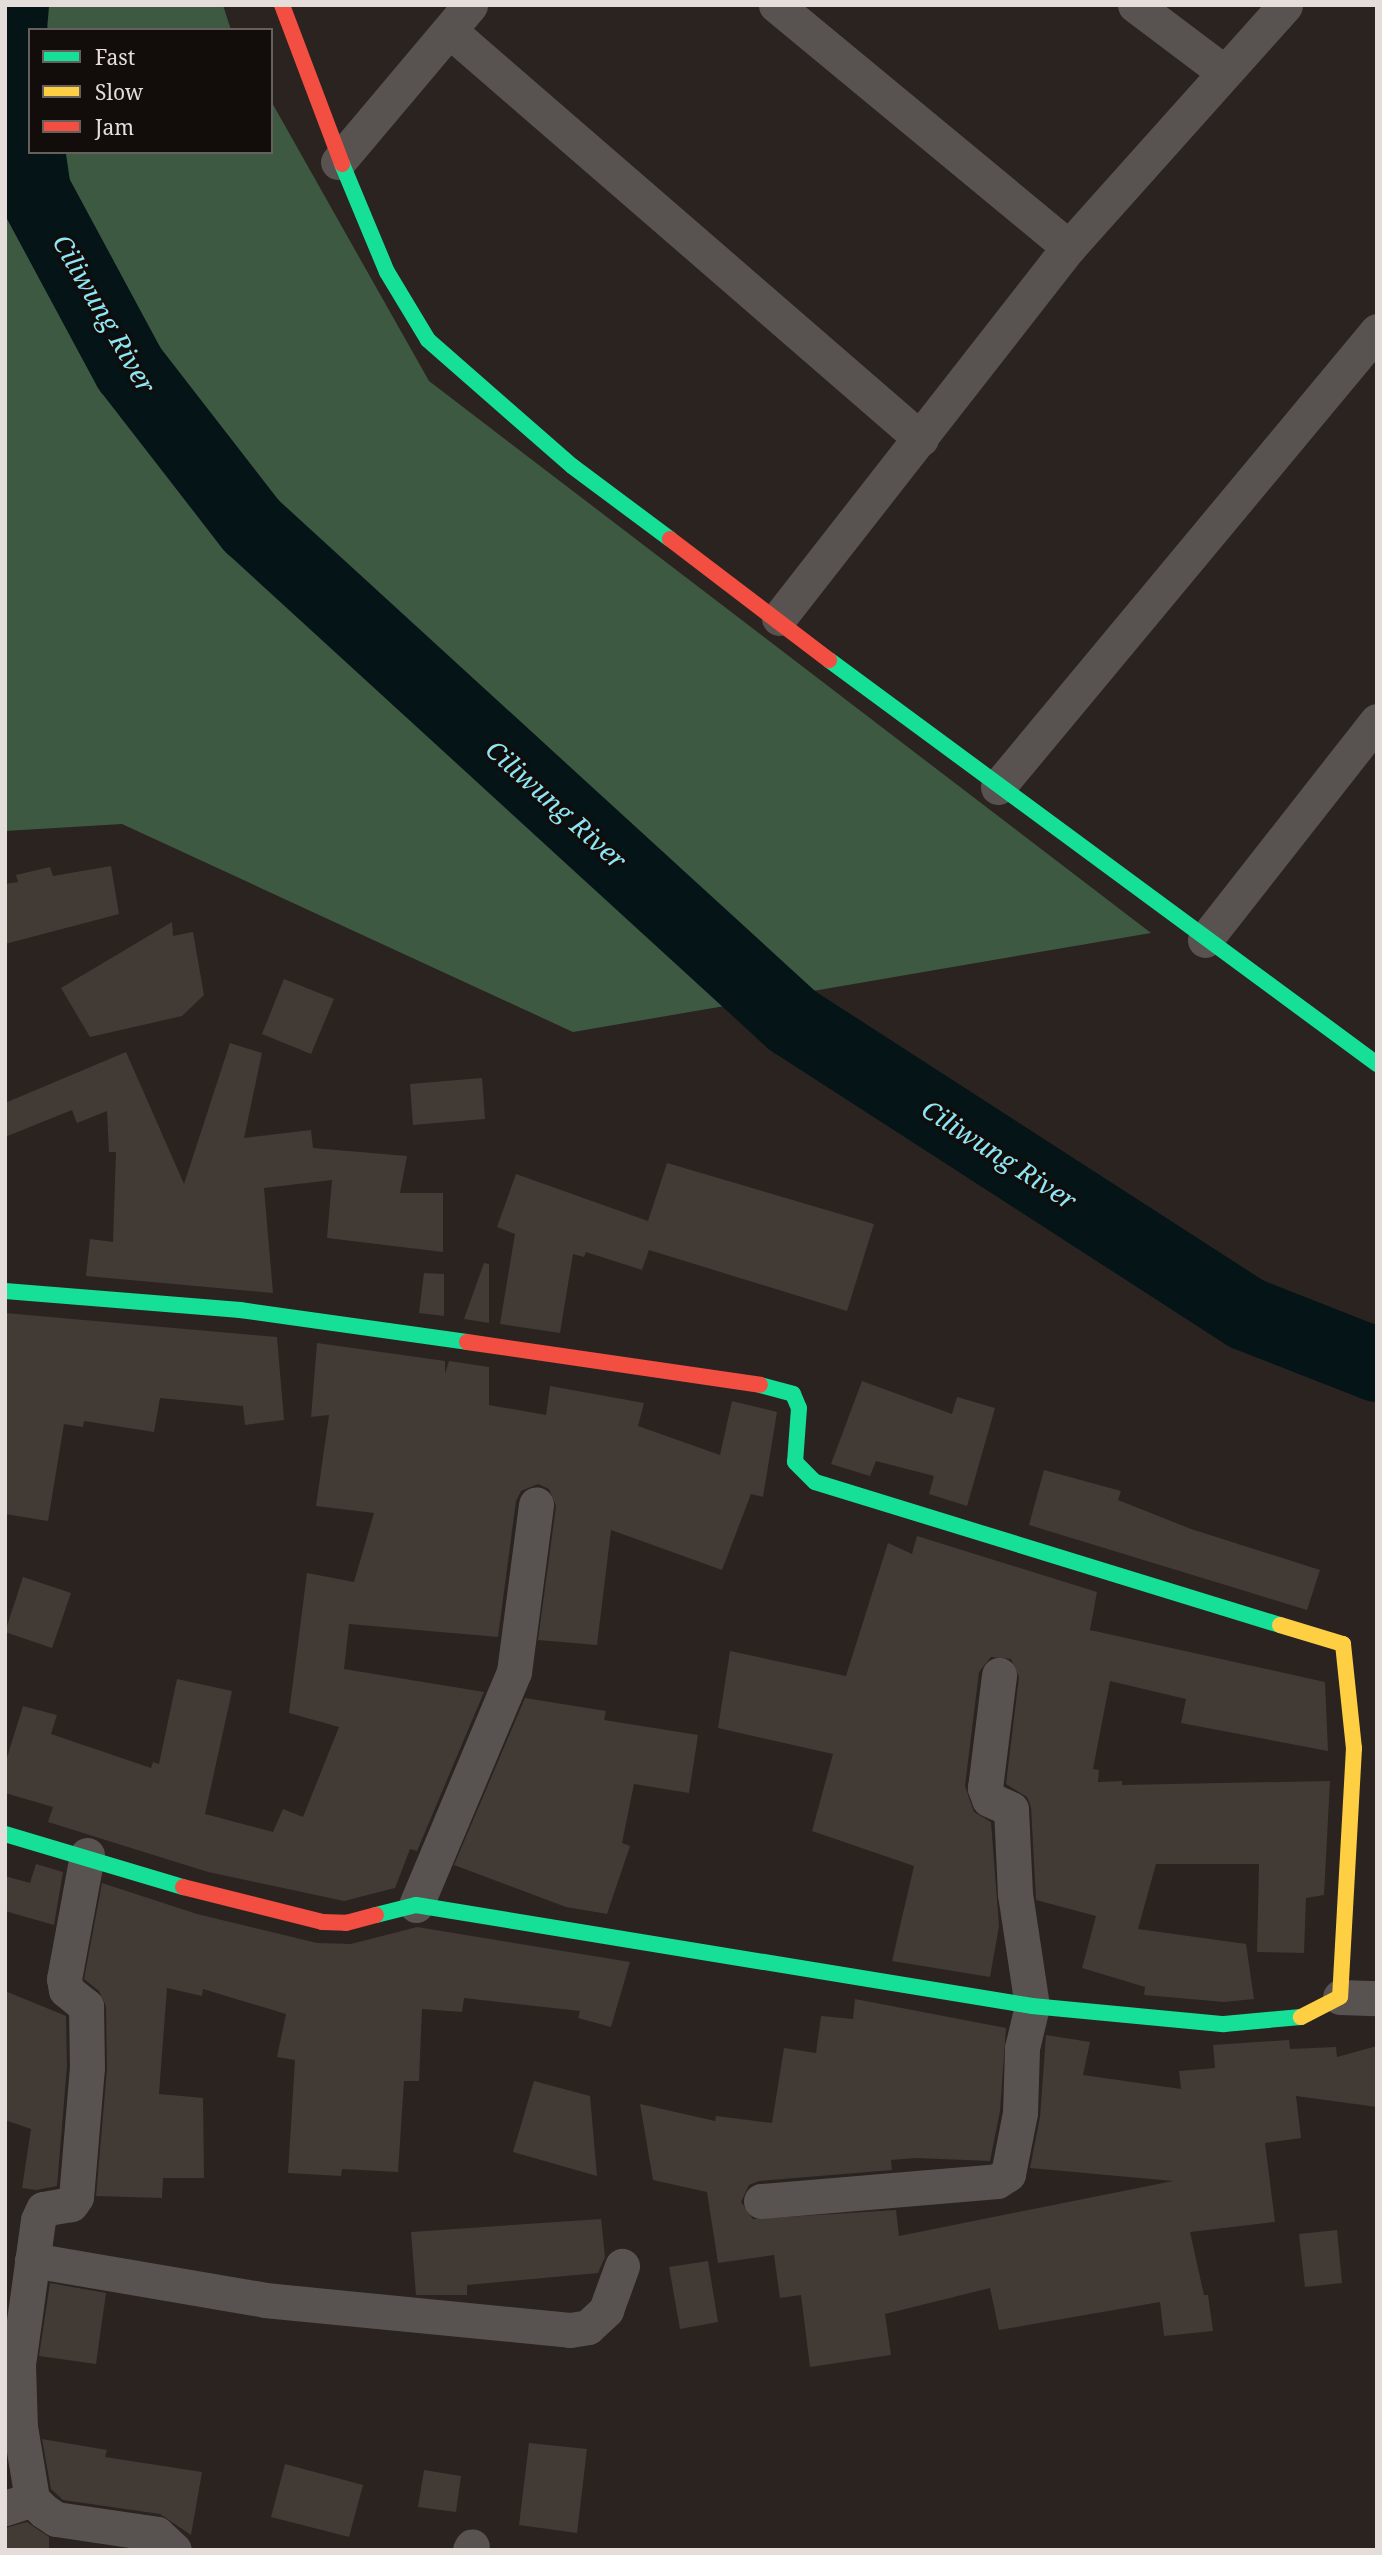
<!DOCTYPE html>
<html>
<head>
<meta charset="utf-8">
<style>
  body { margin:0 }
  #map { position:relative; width:1382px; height:2555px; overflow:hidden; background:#2a2320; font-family:"Noto Serif",serif }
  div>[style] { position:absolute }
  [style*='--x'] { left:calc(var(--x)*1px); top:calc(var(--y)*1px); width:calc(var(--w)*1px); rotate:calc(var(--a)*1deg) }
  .forest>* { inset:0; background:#3d5941 }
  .river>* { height:74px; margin:-37px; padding:0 37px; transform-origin:37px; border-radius:37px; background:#041417 }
  .building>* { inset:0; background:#423a34 }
  .street>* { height:35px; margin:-17.5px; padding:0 17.5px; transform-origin:17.5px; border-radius:17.5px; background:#585351 }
  .fast>* { height:16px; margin:-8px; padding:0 8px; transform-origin:8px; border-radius:8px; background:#16e098 }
  .slow>* { height:16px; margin:-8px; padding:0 8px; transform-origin:8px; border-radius:8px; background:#ffcf43 }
  .jam>* { height:16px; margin:-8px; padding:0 8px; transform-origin:8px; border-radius:8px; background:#f24e42 }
  span { translate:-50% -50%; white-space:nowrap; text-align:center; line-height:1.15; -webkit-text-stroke:6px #120c0a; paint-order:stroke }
  .water-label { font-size:26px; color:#8de6f4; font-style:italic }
  .frame { position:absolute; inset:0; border:7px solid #e5ddda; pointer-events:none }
  .legend { position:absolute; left:28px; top:28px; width:245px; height:126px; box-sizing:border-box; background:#120c0a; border:2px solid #66605d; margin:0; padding:9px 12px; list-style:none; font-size:21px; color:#e5ddda }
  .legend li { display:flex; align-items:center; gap:14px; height:35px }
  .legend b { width:35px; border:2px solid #66605d }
</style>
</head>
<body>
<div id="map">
  <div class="forest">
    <i style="clip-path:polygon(5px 5px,223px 5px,231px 30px,30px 30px,30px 152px,271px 152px,271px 101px,429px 381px,1151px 933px,573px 1032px,122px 824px,5px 831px)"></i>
  </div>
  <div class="river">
    <i style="--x:12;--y:5;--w:23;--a:95"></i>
    <i style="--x:10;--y:28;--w:165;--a:81.6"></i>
    <i style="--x:34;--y:191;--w:202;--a:61.7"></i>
    <i style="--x:130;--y:369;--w:199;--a:52.2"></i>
    <i style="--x:252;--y:526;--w:733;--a:42.46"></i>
    <i style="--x:793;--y:1021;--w:540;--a:32.84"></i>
    <i style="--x:1247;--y:1314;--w:140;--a:21.4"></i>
  </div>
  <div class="building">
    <i style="clip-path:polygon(111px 866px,119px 914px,5px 944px,5px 884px,18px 882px,16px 875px,50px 867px,53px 876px)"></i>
    <i style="clip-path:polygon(172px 922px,173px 936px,193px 932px,204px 995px,182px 1016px,90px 1037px,61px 988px)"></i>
    <i style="clip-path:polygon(284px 979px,334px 999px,311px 1054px,262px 1034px)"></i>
    <i style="clip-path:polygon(230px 1043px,262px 1053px,244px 1138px,311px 1130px,313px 1148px,407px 1156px,400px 1193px,443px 1193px,443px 1252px,327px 1238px,332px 1180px,264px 1188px,273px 1293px,86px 1276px,90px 1239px,113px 1242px,116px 1152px,109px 1152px,107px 1111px,77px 1123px,72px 1110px,5px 1137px,5px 1103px,126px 1052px,184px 1184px)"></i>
    <i style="clip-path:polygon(482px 1078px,485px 1119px,413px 1125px,410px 1084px)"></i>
    <i style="clip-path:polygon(667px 1163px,874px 1224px,847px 1311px,649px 1250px,642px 1270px,586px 1252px,584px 1257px,573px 1254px,560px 1333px,500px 1324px,515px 1234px,497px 1227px,516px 1174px,648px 1221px)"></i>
    <i style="clip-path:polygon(484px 1263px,489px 1264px,489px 1323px,464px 1319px)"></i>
    <i style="clip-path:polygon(424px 1273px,444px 1274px,444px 1316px,419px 1313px)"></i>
    <i style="clip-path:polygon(5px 1313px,277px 1337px,284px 1420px,245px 1425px,243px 1406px,160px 1398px,154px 1432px,84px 1421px,83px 1427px,64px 1424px,48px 1521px,5px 1514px)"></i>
    <i style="clip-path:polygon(317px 1343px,445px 1361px,445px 1374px,449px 1361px,489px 1367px,489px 1405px,546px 1415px,550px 1386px,644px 1403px,638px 1426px,720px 1455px,732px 1401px,777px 1412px,763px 1497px,751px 1494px,722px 1570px,611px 1530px,597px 1645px,538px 1640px,556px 1506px,549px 1489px,538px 1484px,521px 1491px,516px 1501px,498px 1637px,349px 1624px,344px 1669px,484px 1692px,417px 1851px,410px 1849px,395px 1888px,344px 1901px,208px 1872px,48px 1822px,53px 1807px,5px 1793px,5px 1764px,23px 1706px,57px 1715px,51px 1734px,151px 1768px,153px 1762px,159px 1764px,177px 1679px,232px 1691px,205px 1814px,273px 1832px,283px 1809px,303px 1817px,339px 1727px,289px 1713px,307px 1573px,354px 1582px,374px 1513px,316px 1506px,329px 1415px,311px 1417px)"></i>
    <i style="clip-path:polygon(862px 1381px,952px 1414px,957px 1397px,995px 1408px,967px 1506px,929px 1494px,934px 1476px,876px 1461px,870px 1476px,831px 1464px)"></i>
    <i style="clip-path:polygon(1044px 1470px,1121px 1491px,1118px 1500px,1191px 1529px,1320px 1570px,1307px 1610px,1029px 1525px)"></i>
    <i style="clip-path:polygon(917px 1536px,1097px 1592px,1090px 1630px,1325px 1682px,1328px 1751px,1181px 1723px,1186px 1699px,1110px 1681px,1093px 1769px,1099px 1770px,1098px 1782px,1122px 1781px,1122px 1785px,1330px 1781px,1324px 1895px,1306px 1898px,1304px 1953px,1257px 1952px,1259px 1864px,1156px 1864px,1138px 1929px,1246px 1944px,1254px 1999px,1224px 2002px,1144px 1995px,1145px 1987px,1082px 1968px,1096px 1916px,1036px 1900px,1031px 1807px,1027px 1797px,1006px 1784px,1019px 1677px,1011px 1659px,991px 1657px,979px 1672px,965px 1786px,974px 1812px,991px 1822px,999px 1926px,990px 1977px,892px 1961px,914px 1866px,812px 1831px,833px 1754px,718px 1728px,730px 1651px,846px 1676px,888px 1543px,912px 1554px)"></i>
    <i style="clip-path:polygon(23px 1577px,71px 1593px,52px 1648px,5px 1632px)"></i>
    <i style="clip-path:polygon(525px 1698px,606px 1711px,604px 1720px,698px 1735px,689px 1793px,634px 1784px,622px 1843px,630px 1846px,607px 1914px,566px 1907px,454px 1865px)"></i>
    <i style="clip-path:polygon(36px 1864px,63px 1872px,54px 1925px,5px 1911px,5px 1876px,30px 1883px)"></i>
    <i style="clip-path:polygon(102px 1883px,197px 1914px,317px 1943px,351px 1944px,417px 1927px,630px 1962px,611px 2027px,578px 2018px,580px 2011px,464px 1998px,462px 2012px,422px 2009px,419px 2081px,404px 2081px,398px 2172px,342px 2169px,341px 2176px,288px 2173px,295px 2060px,277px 2057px,286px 2014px,203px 1989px,202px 1996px,167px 1988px,159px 2094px,203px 2098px,204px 2178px,163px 2178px,162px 2198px,96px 2196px,107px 2069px,106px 2006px,99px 1991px,84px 1979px)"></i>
    <i style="clip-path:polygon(5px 1991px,66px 2016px,67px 2066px,57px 2186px,36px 2190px,22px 2188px,31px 2129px,5px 2120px)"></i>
    <i style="clip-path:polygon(855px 1999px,1006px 2028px,1000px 2111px,990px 2161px,916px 2158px,891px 2160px,892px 2170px,759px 2181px,749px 2185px,741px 2202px,753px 2219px,896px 2210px,899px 2236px,1173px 2181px,1030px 2168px,1040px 2117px,1046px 2035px,1090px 2042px,1083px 2075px,1181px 2089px,1179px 2071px,1215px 2068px,1213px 2045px,1289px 2040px,1290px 2049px,1336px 2047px,1337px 2057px,1377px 2046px,1377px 2107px,1296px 2096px,1301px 2138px,1265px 2143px,1275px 2222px,1190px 2232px,1204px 2295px,1208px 2295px,1213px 2331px,1164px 2336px,1160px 2302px,999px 2330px,990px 2288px,885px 2314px,891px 2355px,810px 2367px,801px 2295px,780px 2298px,774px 2255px,718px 2263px,707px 2192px,653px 2180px,640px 2104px,715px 2121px,716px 2116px,772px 2123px,784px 2048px,816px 2053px,821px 2016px,853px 2019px)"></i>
    <i style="clip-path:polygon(534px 2081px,590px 2096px,597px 2176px,513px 2152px)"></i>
    <i style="clip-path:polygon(601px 2219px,605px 2257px,598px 2273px,467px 2285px,467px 2295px,416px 2295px,411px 2232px)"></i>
    <i style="clip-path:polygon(1337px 2230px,1342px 2283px,1305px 2287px,1299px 2234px)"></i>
    <i style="clip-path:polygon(708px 2261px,718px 2322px,680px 2329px,669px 2267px)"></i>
    <i style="clip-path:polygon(50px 2283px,106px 2293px,96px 2364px,39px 2356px)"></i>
    <i style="clip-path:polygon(42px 2439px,107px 2450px,105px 2457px,202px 2472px,191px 2535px,160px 2514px,63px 2500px,51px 2489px)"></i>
    <i style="clip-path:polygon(529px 2443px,587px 2449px,577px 2533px,519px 2525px)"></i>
    <i style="clip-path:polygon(285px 2464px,363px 2485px,349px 2537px,271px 2517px)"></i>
    <i style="clip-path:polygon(424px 2470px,461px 2476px,456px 2512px,418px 2507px)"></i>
    <i style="clip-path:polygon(27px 2522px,49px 2537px,49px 2550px,5px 2550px,5px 2528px)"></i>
  </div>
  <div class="street">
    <i style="--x:776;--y:5;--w:380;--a:39.6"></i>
    <i style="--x:1135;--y:5;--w:111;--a:37"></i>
    <i style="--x:450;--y:31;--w:623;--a:40.9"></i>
    <i style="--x:338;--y:162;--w:205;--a:-49.9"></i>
    <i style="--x:779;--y:618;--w:471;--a:-52"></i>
    <i style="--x:1069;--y:247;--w:324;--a:-48.2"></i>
    <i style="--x:998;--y:787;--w:593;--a:-50.27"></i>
    <i style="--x:1205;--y:940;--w:278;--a:-51.9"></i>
    <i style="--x:87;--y:1855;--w:126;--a:100.5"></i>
    <i style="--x:64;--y:1979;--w:11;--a:80"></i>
    <i style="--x:66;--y:1990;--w:26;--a:39"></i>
    <i style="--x:86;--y:2006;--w:61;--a:89.1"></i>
    <i style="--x:87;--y:2067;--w:130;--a:94.8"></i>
    <i style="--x:76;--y:2197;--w:9;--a:126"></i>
    <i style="--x:71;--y:2204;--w:28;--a:170"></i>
    <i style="--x:43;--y:2209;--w:12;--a:114"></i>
    <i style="--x:38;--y:2220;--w:146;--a:97.9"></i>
    <i style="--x:18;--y:2365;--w:62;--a:88.2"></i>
    <i style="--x:20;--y:2427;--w:73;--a:80.5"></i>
    <i style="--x:32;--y:2499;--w:17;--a:45"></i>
    <i style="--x:44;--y:2511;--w:14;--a:34"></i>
    <i style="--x:56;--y:2519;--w:102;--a:8.4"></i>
    <i style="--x:157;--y:2534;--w:23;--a:43"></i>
    <i style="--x:416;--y:1905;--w:253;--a:-67.2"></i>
    <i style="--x:514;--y:1672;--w:169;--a:-82.5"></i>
    <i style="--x:1340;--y:1997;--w:37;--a:2"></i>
    <i style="--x:761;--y:2201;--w:237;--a:-4.8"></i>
    <i style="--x:997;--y:2181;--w:13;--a:-32"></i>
    <i style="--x:1008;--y:2174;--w:62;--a:-78.9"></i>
    <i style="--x:1020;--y:2113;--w:65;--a:-88.2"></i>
    <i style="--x:1022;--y:2048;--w:43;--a:-76.6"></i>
    <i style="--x:1032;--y:2006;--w:113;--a:-98.6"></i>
    <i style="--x:1015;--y:1894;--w:85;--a:-92.7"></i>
    <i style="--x:1011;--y:1809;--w:24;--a:-156"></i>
    <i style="--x:989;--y:1799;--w:12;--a:-110"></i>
    <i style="--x:985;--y:1788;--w:114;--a:-82.9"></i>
    <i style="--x:32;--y:2260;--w:236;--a:9.7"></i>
    <i style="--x:265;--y:2300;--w:306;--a:5.6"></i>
    <i style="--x:570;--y:2330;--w:18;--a:-9"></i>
    <i style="--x:588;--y:2327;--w:25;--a:-43"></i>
    <i style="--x:606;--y:2310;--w:47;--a:-70"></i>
    <i style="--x:5;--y:2508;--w:28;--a:-18"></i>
    <i style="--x:470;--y:2550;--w:4;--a:-63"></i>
  </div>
  <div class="fast">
    <i style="--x:342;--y:164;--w:117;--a:67.4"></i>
    <i style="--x:387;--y:272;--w:79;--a:58.9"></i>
    <i style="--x:428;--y:340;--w:191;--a:41.2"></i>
    <i style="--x:572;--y:466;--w:122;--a:36.7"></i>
    <i style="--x:829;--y:660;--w:681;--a:36.4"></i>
    <i style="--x:5;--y:1291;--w:236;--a:4.6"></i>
    <i style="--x:240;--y:1310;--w:229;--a:8"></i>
    <i style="--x:760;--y:1385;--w:34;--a:15"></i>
    <i style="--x:793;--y:1394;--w:15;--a:67"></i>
    <i style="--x:799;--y:1408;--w:54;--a:94.2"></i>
    <i style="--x:795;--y:1462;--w:28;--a:45"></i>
    <i style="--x:815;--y:1482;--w:486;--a:17.1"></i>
    <i style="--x:5;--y:1834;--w:186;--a:16.6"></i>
    <i style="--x:376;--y:1915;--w:41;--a:-14"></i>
    <i style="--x:416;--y:1905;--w:624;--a:9.31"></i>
    <i style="--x:1032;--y:2006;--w:193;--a:5.4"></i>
    <i style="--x:1224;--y:2024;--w:77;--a:-5.2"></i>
  </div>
  <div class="slow">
    <i style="--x:1280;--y:1625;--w:66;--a:16.8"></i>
    <i style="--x:1343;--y:1644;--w:105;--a:84"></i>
    <i style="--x:1354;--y:1748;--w:249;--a:93.2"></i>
    <i style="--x:1340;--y:1997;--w:44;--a:152.9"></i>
  </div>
  <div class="jam">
    <i style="--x:282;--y:5;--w:170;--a:69.3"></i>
    <i style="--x:670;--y:539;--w:200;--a:37.3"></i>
    <i style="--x:467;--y:1342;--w:296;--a:8.3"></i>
    <i style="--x:183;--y:1887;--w:143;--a:14.1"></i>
    <i style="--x:322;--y:1922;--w:24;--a:2"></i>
    <i style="--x:346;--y:1923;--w:31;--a:-15"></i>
  </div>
  <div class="water-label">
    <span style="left:104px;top:314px;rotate:60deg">Ciliwung River</span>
    <span style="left:556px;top:805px;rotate:42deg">Ciliwung River</span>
    <span style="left:999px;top:1155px;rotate:33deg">Ciliwung River</span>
  </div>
  <div class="frame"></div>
  <ul class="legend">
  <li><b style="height:9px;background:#16e098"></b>Fast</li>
  <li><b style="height:9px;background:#ffcf43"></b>Slow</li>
  <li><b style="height:9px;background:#f24e42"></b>Jam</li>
  </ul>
</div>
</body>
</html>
